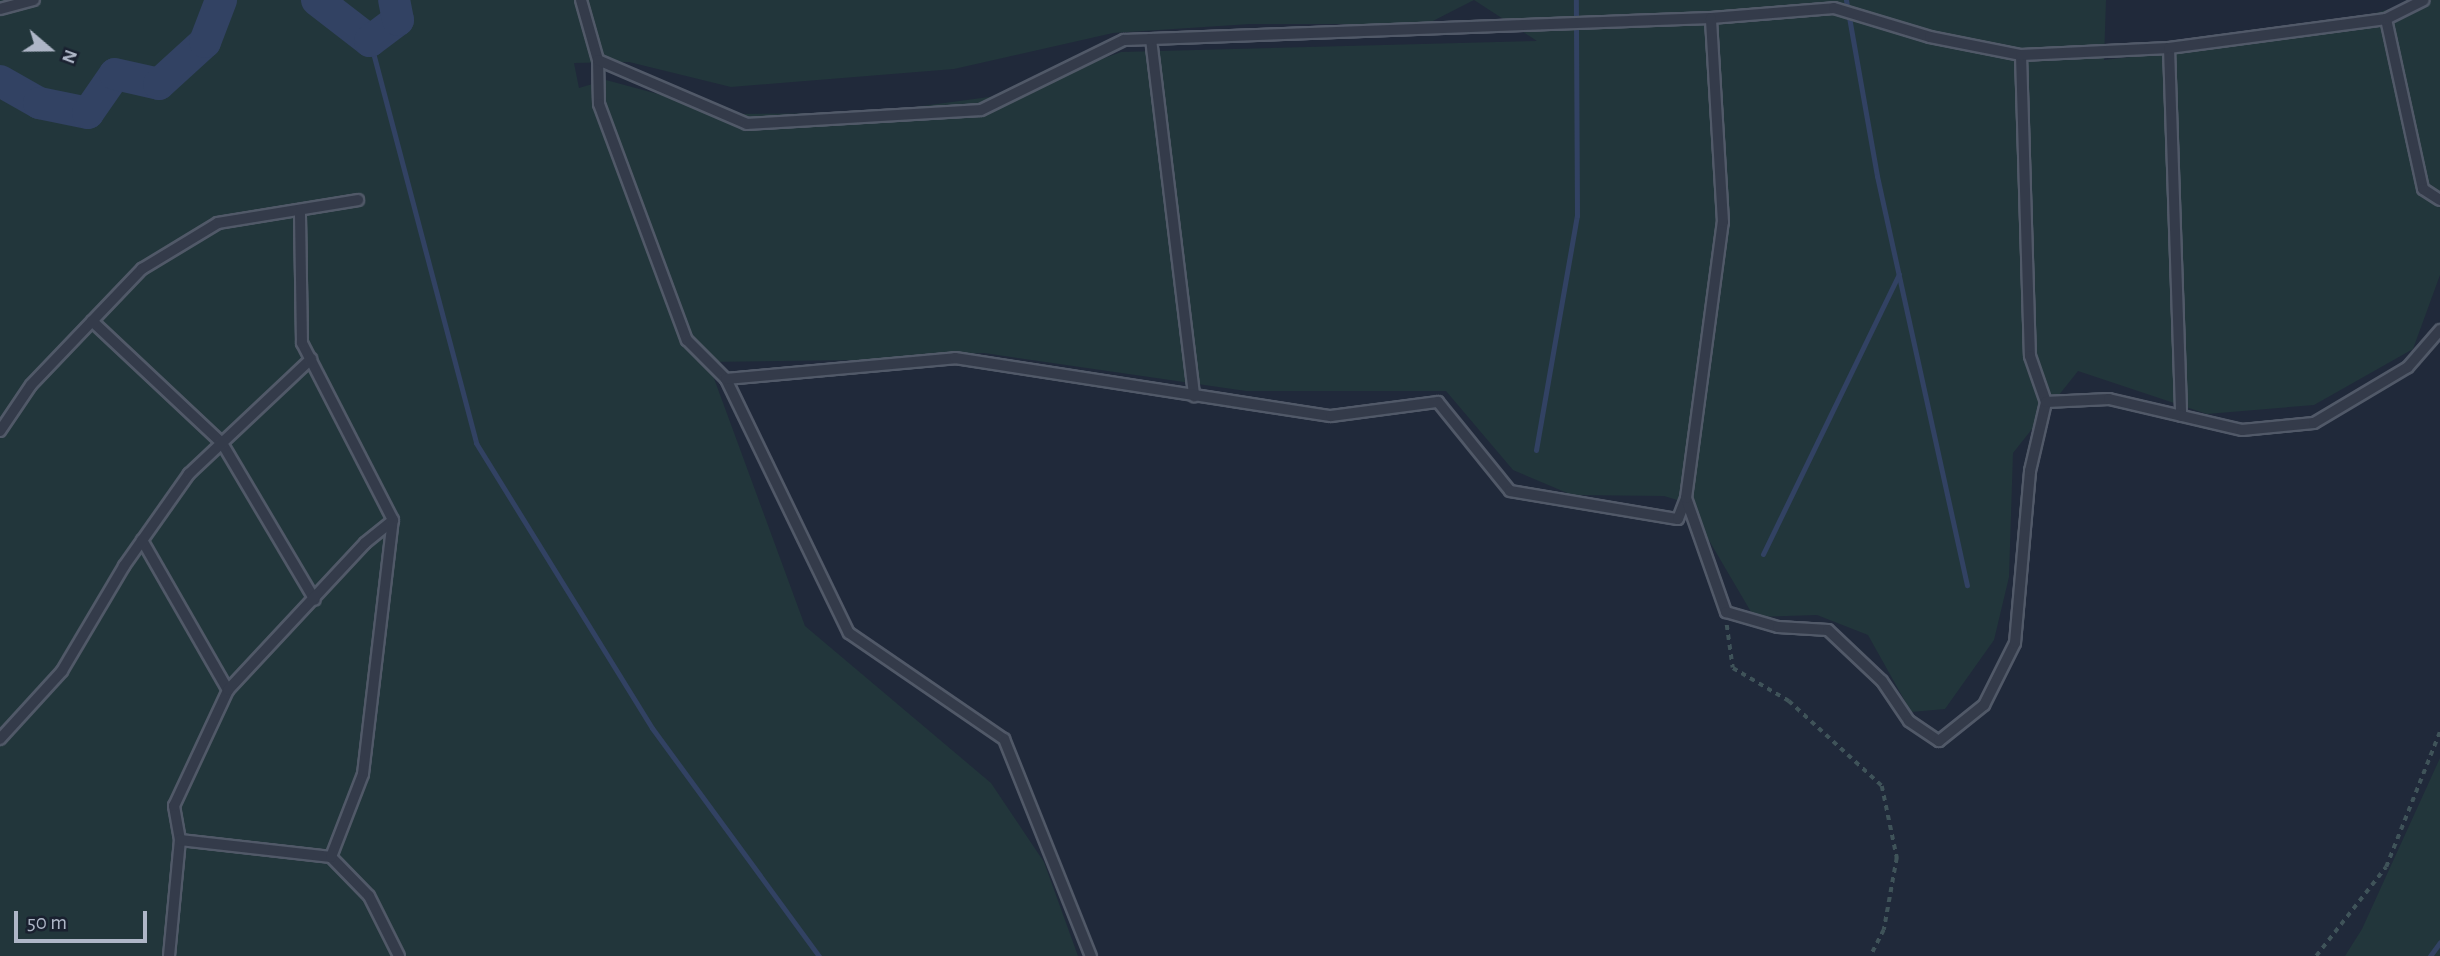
<!DOCTYPE html>
<html>
<head>
<meta charset="utf-8">
<style>
  body { margin:0 }
  #map { position:relative; width:2440px; height:956px; overflow:hidden; background:#20293a; font-family:"Alegreya Sans",sans-serif }
  div>[style] { position:absolute }
  [style*='--x'] { left:calc(var(--x)*1px); top:calc(var(--y)*1px); width:calc(var(--w)*1px); rotate:calc(var(--a)*1deg) }
  .green>* { inset:0; background:#22363b }
  .stream>* { height:5px; margin:-2.5px; padding:0 2.5px; transform-origin:2.5px; border-radius:2.5px; background:#324263 }
  .river>* { height:32px; margin:-16px; padding:0 16px; transform-origin:16px; border-radius:16px; background:#324263 }
  .path>* { height:3.5px; margin-top:-1.75px; transform-origin:0; background:repeating-linear-gradient(90deg,#3f5359 0 5px,transparent 0 10px) }
  .roads { filter:drop-shadow(2px 0 #515968) drop-shadow(-2px 0 #515968) drop-shadow(0 2px #515968) drop-shadow(0 -2px #515968) }
  .service>* { height:10px; margin:-5px; padding:0 5px; transform-origin:5px; border-radius:5px; background:#343b4a }
  span { translate:-50% -50%; white-space:nowrap; text-align:center; line-height:1.15; -webkit-text-stroke:7px #19202f; paint-order:stroke }
  .north { position:absolute; left:14px; top:14px; width:70px; height:70px; -webkit-text-stroke:5px #19202f; paint-order:stroke; rotate:110deg; font-size:19px; font-weight:700; line-height:28px; text-align:center; color:#aeb6c7 }
  .north::after { content:''; display:block; margin:auto; width:24px; height:32px; background:#aeb6c7; clip-path:polygon(50% 0,100% 100%,50% 72%,0 100%) }
  .scale { position:absolute; left:14px; top:911px; width:133px; height:32px; box-sizing:border-box; border:4px solid #aeb6c7; border-top:0; padding-left:9px; font-size:21px; line-height:24px; white-space:nowrap; color:#aeb6c7; -webkit-text-stroke:5px #19202f; paint-order:stroke }
</style>
</head>
<body>
<div id="map">
  <div class="green">
    <i style="clip-path:polygon(evenodd,0 0,2106px 0,2104px 60px,2289px 39px,2419px 0,2440px 0,2440px 275px,2413px 349px,2314px 405px,2207px 414px,2078px 371px,2013px 453px,2009px 577px,1994px 640px,1945px 709px,1911px 712px,1868px 635px,1817px 615px,1754px 617px,1687px 503px,1664px 496px,1572px 495px,1513px 470px,1446px 391px,1246px 391px,984px 353px,859px 360px,708px 362px,805px 626px,991px 783px,1044px 862px,1078px 956px,0 956px,0 0,1474px 0,1537px 41px,1121px 52px,1004px 95px,870px 113px,732px 114px,606px 80px,579px 88px,574px 63px,629px 62px,731px 87px,954px 69px,1113px 33px,1250px 24px,1427px 24px,1474px 0)"></i>
    <i style="clip-path:polygon(2440px 758px,2440px 956px,2345px 956px,2362px 929px)"></i>
  </div>
  <div class="stream">
    <i style="--x:1846;--y:0;--w:179;--a:80"></i>
    <i style="--x:1877;--y:176;--w:419;--a:77.6"></i>
    <i style="--x:370;--y:41;--w:416;--a:75.2"></i>
    <i style="--x:476;--y:443;--w:335;--a:58.3"></i>
    <i style="--x:652;--y:728;--w:283;--a:53.8"></i>
    <i style="--x:1536;--y:450;--w:238;--a:-80.1"></i>
    <i style="--x:1577;--y:216;--w:216;--a:-90.3"></i>
    <i style="--x:1763;--y:554;--w:311;--a:-64.1"></i>
    <i style="--x:2430;--y:956;--w:17;--a:-54"></i>
  </div>
  <div class="river">
    <i style="--x:317;--y:0;--w:67;--a:37.7"></i>
    <i style="--x:370;--y:41;--w:35;--a:-37"></i>
    <i style="--x:398;--y:20;--w:20;--a:-101"></i>
    <i style="--x:0;--y:81;--w:45;--a:29.4"></i>
    <i style="--x:39;--y:103;--w:50;--a:11.5"></i>
    <i style="--x:88;--y:113;--w:47;--a:-55.3"></i>
    <i style="--x:115;--y:74;--w:45;--a:12.8"></i>
    <i style="--x:159;--y:84;--w:62;--a:-42.4"></i>
    <i style="--x:205;--y:42;--w:45;--a:-69.1"></i>
  </div>
  <div class="path">
    <i style="--x:1727;--y:625;--w:43;--a:82.1"></i>
    <i style="--x:1733;--y:668;--w:65;--a:30.5"></i>
    <i style="--x:1789;--y:701;--w:126;--a:42.4"></i>
    <i style="--x:1882;--y:786;--w:74;--a:78.2"></i>
    <i style="--x:1897;--y:858;--w:73;--a:100.2"></i>
    <i style="--x:1884;--y:930;--w:29;--a:117"></i>
    <i style="--x:2316;--y:956;--w:113;--a:-51.8"></i>
    <i style="--x:2386;--y:867;--w:146;--a:-68.3"></i>
  </div>
  <div class="roads">
    <div class="service">
      <i style="--x:581;--y:0;--w:62;--a:74.2"></i>
      <i style="--x:598;--y:60;--w:44;--a:88.7"></i>
      <i style="--x:599;--y:104;--w:252;--a:69.6"></i>
      <i style="--x:687;--y:340;--w:55;--a:45"></i>
      <i style="--x:726;--y:379;--w:282;--a:64.2"></i>
      <i style="--x:849;--y:633;--w:188;--a:34.4"></i>
      <i style="--x:1004;--y:739;--w:234;--a:68.2"></i>
      <i style="--x:0;--y:9;--w:35;--a:-15"></i>
      <i style="--x:2386;--y:19;--w:174;--a:77.7"></i>
      <i style="--x:2423;--y:189;--w:20;--a:33"></i>
      <i style="--x:1151;--y:39;--w:360;--a:83.1"></i>
      <i style="--x:2169;--y:48;--w:368;--a:88.1"></i>
      <i style="--x:2021;--y:55;--w:301;--a:88.3"></i>
      <i style="--x:2030;--y:356;--w:49;--a:70.8"></i>
      <i style="--x:598;--y:60;--w:162;--a:23.2"></i>
      <i style="--x:747;--y:124;--w:234;--a:-3.4"></i>
      <i style="--x:981;--y:110;--w:159;--a:-26.1"></i>
      <i style="--x:1124;--y:40;--w:587;--a:-2.15"></i>
      <i style="--x:1711;--y:18;--w:123;--a:-4.6"></i>
      <i style="--x:1834;--y:8;--w:100;--a:16.8"></i>
      <i style="--x:1930;--y:37;--w:93;--a:11.2"></i>
      <i style="--x:2021;--y:55;--w:148;--a:-2.7"></i>
      <i style="--x:2169;--y:48;--w:219;--a:-7.6"></i>
      <i style="--x:2386;--y:19;--w:42;--a:-26.6"></i>
      <i style="--x:92;--y:321;--w:178;--a:43.2"></i>
      <i style="--x:222;--y:443;--w:182;--a:59.4"></i>
      <i style="--x:726;--y:379;--w:230;--a:-5.2"></i>
      <i style="--x:955;--y:358;--w:380;--a:8.8"></i>
      <i style="--x:1331;--y:416;--w:108;--a:-7.5"></i>
      <i style="--x:1438;--y:402;--w:114;--a:51"></i>
      <i style="--x:1510;--y:491;--w:170;--a:9.5"></i>
      <i style="--x:1678;--y:519;--w:22;--a:-69"></i>
      <i style="--x:1686;--y:498;--w:121;--a:70.7"></i>
      <i style="--x:1726;--y:612;--w:54;--a:16.1"></i>
      <i style="--x:1778;--y:627;--w:50;--a:3.4"></i>
      <i style="--x:1828;--y:630;--w:74;--a:43.4"></i>
      <i style="--x:1882;--y:681;--w:48;--a:56"></i>
      <i style="--x:1909;--y:721;--w:36;--a:34"></i>
      <i style="--x:1939;--y:741;--w:58;--a:-38.7"></i>
      <i style="--x:1984;--y:705;--w:69;--a:-63.4"></i>
      <i style="--x:2015;--y:643;--w:173;--a:-85"></i>
      <i style="--x:2030;--y:471;--w:71;--a:-76.9"></i>
      <i style="--x:2046;--y:402;--w:63;--a:-2.7"></i>
      <i style="--x:2109;--y:399;--w:137;--a:13.1"></i>
      <i style="--x:2242;--y:430;--w:72;--a:-5.6"></i>
      <i style="--x:2314;--y:423;--w:109;--a:-30.8"></i>
      <i style="--x:2408;--y:367;--w:49;--a:-49.1"></i>
      <i style="--x:0;--y:431;--w:55;--a:-56"></i>
      <i style="--x:31;--y:385;--w:161;--a:-46.3"></i>
      <i style="--x:142;--y:269;--w:89;--a:-31.2"></i>
      <i style="--x:218;--y:223;--w:142;--a:-9.3"></i>
      <i style="--x:1686;--y:498;--w:278;--a:-82.4"></i>
      <i style="--x:1723;--y:222;--w:204;--a:-93.4"></i>
      <i style="--x:142;--y:540;--w:173;--a:60.2"></i>
      <i style="--x:0;--y:739;--w:92;--a:-47.6"></i>
      <i style="--x:62;--y:671;--w:122;--a:-59.4"></i>
      <i style="--x:124;--y:566;--w:113;--a:-54.8"></i>
      <i style="--x:189;--y:474;--w:168;--a:-43.3"></i>
      <i style="--x:180;--y:840;--w:35;--a:-100"></i>
      <i style="--x:174;--y:806;--w:128;--a:-65"></i>
      <i style="--x:228;--y:690;--w:201;--a:-47"></i>
      <i style="--x:365;--y:543;--w:36;--a:-39"></i>
      <i style="--x:331;--y:857;--w:54;--a:45.7"></i>
      <i style="--x:369;--y:896;--w:67;--a:63.4"></i>
      <i style="--x:169;--y:956;--w:117;--a:-84.6"></i>
      <i style="--x:180;--y:840;--w:152;--a:6.4"></i>
      <i style="--x:331;--y:857;--w:89;--a:-68.9"></i>
      <i style="--x:363;--y:774;--w:256;--a:-83.3"></i>
      <i style="--x:393;--y:520;--w:199;--a:-117.2"></i>
      <i style="--x:302;--y:343;--w:133;--a:-90.9"></i>
    </div>
  </div>
  <div class="north">N</div>
  <div class="scale">50 m</div>
</div>
</body>
</html>
